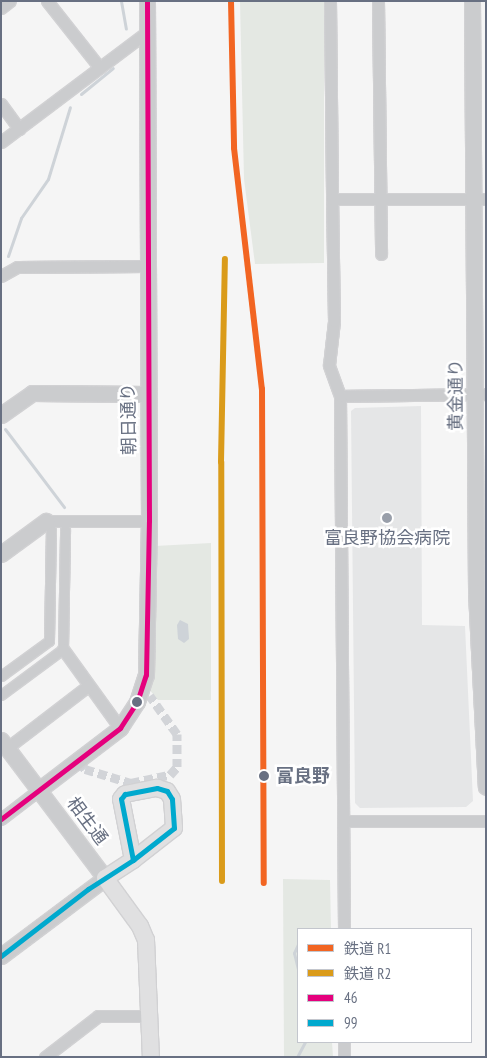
<!DOCTYPE html>
<html>
<head>
<meta charset="utf-8">
<style>
  body { margin:0 }
  #map { position:relative; width:487px; height:1058px; overflow:hidden; background:#f5f5f5; font-family:"PT Sans Narrow","Noto Sans JP",sans-serif }
  div>[style] { position:absolute }
  [style*='--x'] { left:calc(var(--x)*1px); top:calc(var(--y)*1px); width:calc(var(--w)*1px); rotate:calc(var(--a)*1deg) }
  .built>* { inset:0; background:#e5e6e7 }
  .green>* { inset:0; background:#e4e8e3 }
  .water>* { inset:0; background:#ced3d8 }
  .stream>* { height:3px; margin:-1.5px; padding:0 1.5px; transform-origin:1.5px; border-radius:1.5px; background:#ced3d8 }
  .pedestrian-tunnel>* { height:9px; margin-top:-4.5px; transform-origin:0; background:repeating-linear-gradient(90deg,#d2d4d8 0 9px,transparent 0 13.5px) }
  .roads { filter:drop-shadow(1px 0 #d1d1d3) drop-shadow(-1px 0 #d1d1d3) drop-shadow(0 1px #d1d1d3) drop-shadow(0 -1px #d1d1d3) }
  .pedestrian>* { height:9px; margin:-4.5px; padding:0 4.5px; transform-origin:4.5px; border-radius:4.5px; background:#cbccce }
  .minor>* { height:11px; margin:-5.5px; padding:0 5.5px; transform-origin:5.5px; border-radius:5.5px; background:#cbccce }
  .tertiary>* { height:15px; margin:-7.5px; padding:0 7.5px; transform-origin:7.5px; border-radius:7.5px; background:#cbccce }
  .secondary>* { height:16px; margin:-8px; padding:0 8px; transform-origin:8px; border-radius:8px; background:#e0e0e1 }
  .bus-1>* { height:5px; margin:-2.5px; padding:0 2.5px; transform-origin:2.5px; border-radius:2.5px; background:#e5007d }
  .bus-2>* { height:5px; margin:-2.5px; padding:0 2.5px; transform-origin:2.5px; border-radius:2.5px; background:#00a9ce }
  .rail-1>* { height:6px; margin:-3px; padding:0 3px; transform-origin:3px; border-radius:3px; background:#f26522 }
  .rail-2>* { height:6px; margin:-3px; padding:0 3px; transform-origin:3px; border-radius:3px; background:#da9b1a }
  .dots>* { width:14px; height:14px; translate:-50% -50%; box-sizing:border-box; border:2px solid #fff; border-radius:50% }
  span { translate:-50% -50%; white-space:nowrap; text-align:center; line-height:1.15; -webkit-text-stroke:5px #fff; paint-order:stroke }
  .street-label { font-size:18px; color:#687082 }
  .poi-label { font-size:18px; color:#687082 }
  .stop-label { font-size:18px; color:#687082; font-weight:700 }
  .left { translate:0 -50%; text-align:left }
  .frame { position:absolute; inset:0; border:2px solid #687082; pointer-events:none }
  .legend { position:absolute; left:297px; top:928px; width:175px; height:115px; box-sizing:border-box; background:#fff; border:1px solid #c3c6cd; margin:0; padding:6px 9px; list-style:none; font-size:15px; color:#687082 }
  .legend li { display:flex; align-items:center; gap:10px; height:25px }
  .legend b { width:25px; border:1px solid #c3c6cd }
</style>
</head>
<body>
<div id="map">
  <div class="built">
    <i style="clip-path:polygon(421px 406px,422px 625px,465px 626px,473px 801px,466px 807px,360px 808px,355px 803px,351px 411px,355px 408px)"></i>
  </div>
  <div class="green">
    <i style="clip-path:polygon(240px 1px,324px 1px,324px 263px,255px 264px,244px 179px)"></i>
    <i style="clip-path:polygon(211px 543px,211px 700px,158px 700px,148px 688px,156px 644px,155px 546px)"></i>
    <i style="clip-path:polygon(283px 879px,330px 880px,331px 929px,298px 929px,298px 1042px,332px 1042px,333px 1057px,284px 1057px)"></i>
  </div>
  <div class="water">
    <i style="clip-path:polygon(180px 620px,188px 624px,189px 639px,184px 643px,178px 639px,177px 625px)"></i>
  </div>
  <div class="stream">
    <i style="--x:121;--y:1;--w:28;--a:80"></i>
    <i style="--x:81;--y:94;--w:41;--a:-39.1"></i>
    <i style="--x:8;--y:256;--w:40;--a:-71.1"></i>
    <i style="--x:21;--y:218;--w:47;--a:-55.3"></i>
    <i style="--x:48;--y:179;--w:75;--a:-73"></i>
    <i style="--x:5;--y:429;--w:98;--a:52.9"></i>
    <i style="--x:298;--y:944;--w:10;--a:114"></i>
    <i style="--x:294;--y:953;--w:16;--a:76"></i>
    <i style="--x:297;--y:1057;--w:17;--a:-62"></i>
  </div>
  <div class="pedestrian-tunnel">
    <i style="--x:79;--y:762;--w:9;--a:49"></i>
    <i style="--x:85;--y:769;--w:48;--a:16.9"></i>
    <i style="--x:131;--y:783;--w:40;--a:-12"></i>
    <i style="--x:170;--y:775;--w:11;--a:-49"></i>
    <i style="--x:177;--y:767;--w:33;--a:-90"></i>
    <i style="--x:177;--y:734;--w:47;--a:-125.4"></i>
  </div>
  <div class="roads">
    <div class="pedestrian">
      <i style="--x:1;--y:676;--w:59;--a:-36.1"></i>
      <i style="--x:49;--y:641;--w:112;--a:-89"></i>
      <i style="--x:1;--y:695;--w:77;--a:-36.6"></i>
      <i style="--x:63;--y:649;--w:120;--a:-89"></i>
    </div>
    <div class="minor">
      <i style="--x:47;--y:1;--w:85;--a:51.7"></i>
      <i style="--x:330;--y:1;--w:198;--a:89.4"></i>
      <i style="--x:378;--y:1;--w:253;--a:89.3"></i>
      <i style="--x:1;--y:8;--w:11;--a:-38"></i>
      <i style="--x:1;--y:104;--w:31;--a:54"></i>
      <i style="--x:1;--y:142;--w:183;--a:-37"></i>
      <i style="--x:1;--y:276;--w:18;--a:-29"></i>
      <i style="--x:17;--y:267;--w:130;--a:-0.4"></i>
      <i style="--x:340;--y:396;--w:146;--a:-0.8"></i>
      <i style="--x:46;--y:521;--w:103;--a:0"></i>
      <i style="--x:63;--y:649;--w:97;--a:54.2"></i>
      <i style="--x:7;--y:748;--w:103;--a:-37.5"></i>
      <i style="--x:1;--y:819;--w:49;--a:-37.6"></i>
      <i style="--x:344;--y:821;--w:142;--a:0"></i>
      <i style="--x:344;--y:929;--w:533;--a:-90.43"></i>
      <i style="--x:340;--y:396;--w:33;--a:-110"></i>
      <i style="--x:329;--y:365;--w:44;--a:-83.5"></i>
      <i style="--x:334;--y:321;--w:122;--a:-90.9"></i>
      <i style="--x:332;--y:199;--w:154;--a:0"></i>
      <i style="--x:344;--y:1042;--w:15;--a:90"></i>
      <i style="--x:45;--y:1057;--w:67;--a:-37.7"></i>
      <i style="--x:98;--y:1016;--w:53;--a:0"></i>
    </div>
    <div class="tertiary">
      <i style="--x:472;--y:1;--w:591;--a:89.61"></i>
      <i style="--x:476;--y:592;--w:195;--a:87.1"></i>
      <i style="--x:1;--y:415;--w:38;--a:-35"></i>
      <i style="--x:32;--y:393;--w:115;--a:0.5"></i>
      <i style="--x:1;--y:554;--w:56;--a:-36.3"></i>
      <i style="--x:1;--y:740;--w:173;--a:53"></i>
      <i style="--x:105;--y:878;--w:130;--a:143.1"></i>
      <i style="--x:40;--y:789;--w:101;--a:-37.3"></i>
      <i style="--x:120;--y:728;--w:31;--a:-57"></i>
      <i style="--x:137;--y:702;--w:28;--a:-72"></i>
      <i style="--x:146;--y:675;--w:154;--a:-88.9"></i>
      <i style="--x:149;--y:521;--w:520;--a:-90.22"></i>
    </div>
    <div class="secondary">
      <i style="--x:133;--y:860;--w:62;--a:-101.1"></i>
      <i style="--x:121;--y:799;--w:6;--a:-51"></i>
      <i style="--x:125;--y:794;--w:33;--a:-11"></i>
      <i style="--x:157;--y:788;--w:10;--a:17"></i>
      <i style="--x:167;--y:791;--w:9;--a:58"></i>
      <i style="--x:172;--y:799;--w:29;--a:86"></i>
      <i style="--x:174;--y:828;--w:52;--a:142"></i>
      <i style="--x:133;--y:860;--w:33;--a:147"></i>
      <i style="--x:105;--y:878;--w:59;--a:53.9"></i>
      <i style="--x:140;--y:926;--w:15;--a:67"></i>
      <i style="--x:146;--y:940;--w:117;--a:87.6"></i>
    </div>
  </div>
  <div class="bus-1">
    <i style="--x:1;--y:819;--w:150;--a:-37.4"></i>
    <i style="--x:120;--y:728;--w:31;--a:-57"></i>
    <i style="--x:137;--y:702;--w:28;--a:-72"></i>
    <i style="--x:146;--y:675;--w:154;--a:-88.9"></i>
    <i style="--x:149;--y:521;--w:520;--a:-90.22"></i>
  </div>
  <div class="bus-2">
    <i style="--x:1;--y:956;--w:110;--a:-37.6"></i>
    <i style="--x:88;--y:889;--w:54;--a:-32.8"></i>
    <i style="--x:133;--y:860;--w:52;--a:-38"></i>
    <i style="--x:174;--y:828;--w:29;--a:-94"></i>
    <i style="--x:172;--y:799;--w:9;--a:-122"></i>
    <i style="--x:167;--y:791;--w:10;--a:-163"></i>
    <i style="--x:157;--y:788;--w:33;--a:169"></i>
    <i style="--x:125;--y:794;--w:6;--a:129"></i>
    <i style="--x:121;--y:799;--w:62;--a:78.9"></i>
  </div>
  <div class="rail-1">
    <i style="--x:231;--y:1;--w:147;--a:88.8"></i>
    <i style="--x:234;--y:148;--w:243;--a:83.4"></i>
    <i style="--x:262;--y:389;--w:494;--a:89.8"></i>
  </div>
  <div class="rail-2">
    <i style="--x:222;--y:881;--w:419;--a:-90.1"></i>
    <i style="--x:221;--y:462;--w:203;--a:-88.9"></i>
  </div>
  <div class="dots">
    <i style="left:387px;top:518px;background:#999faa"></i>
    <i style="left:137px;top:702px;background:#687082"></i>
    <i style="left:264px;top:776px;background:#687082"></i>
  </div>
  <div class="street-label">
    <span style="left:456px;top:395px;rotate:-90deg">黄金通り</span>
    <span style="left:129px;top:419px;rotate:-91deg">朝日通り</span>
    <span style="left:87px;top:821px;rotate:53deg">相生通</span>
  </div>
  <div class="poi-label">
    <span style="left:387px;top:538px">富良野協会病院</span>
  </div>
  <div class="stop-label">
    <span class="left" style="left:276px;top:776px">富良野</span>
  </div>
  <div class="frame"></div>
  <ul class="legend">
  <li><b style="height:6px;background:#f26522"></b>鉄道 R1</li>
  <li><b style="height:6px;background:#da9b1a"></b>鉄道 R2</li>
  <li><b style="height:6px;background:#e5007d"></b>46</li>
  <li><b style="height:6px;background:#00a9ce"></b>99</li>
  </ul>
</div>
</body>
</html>
